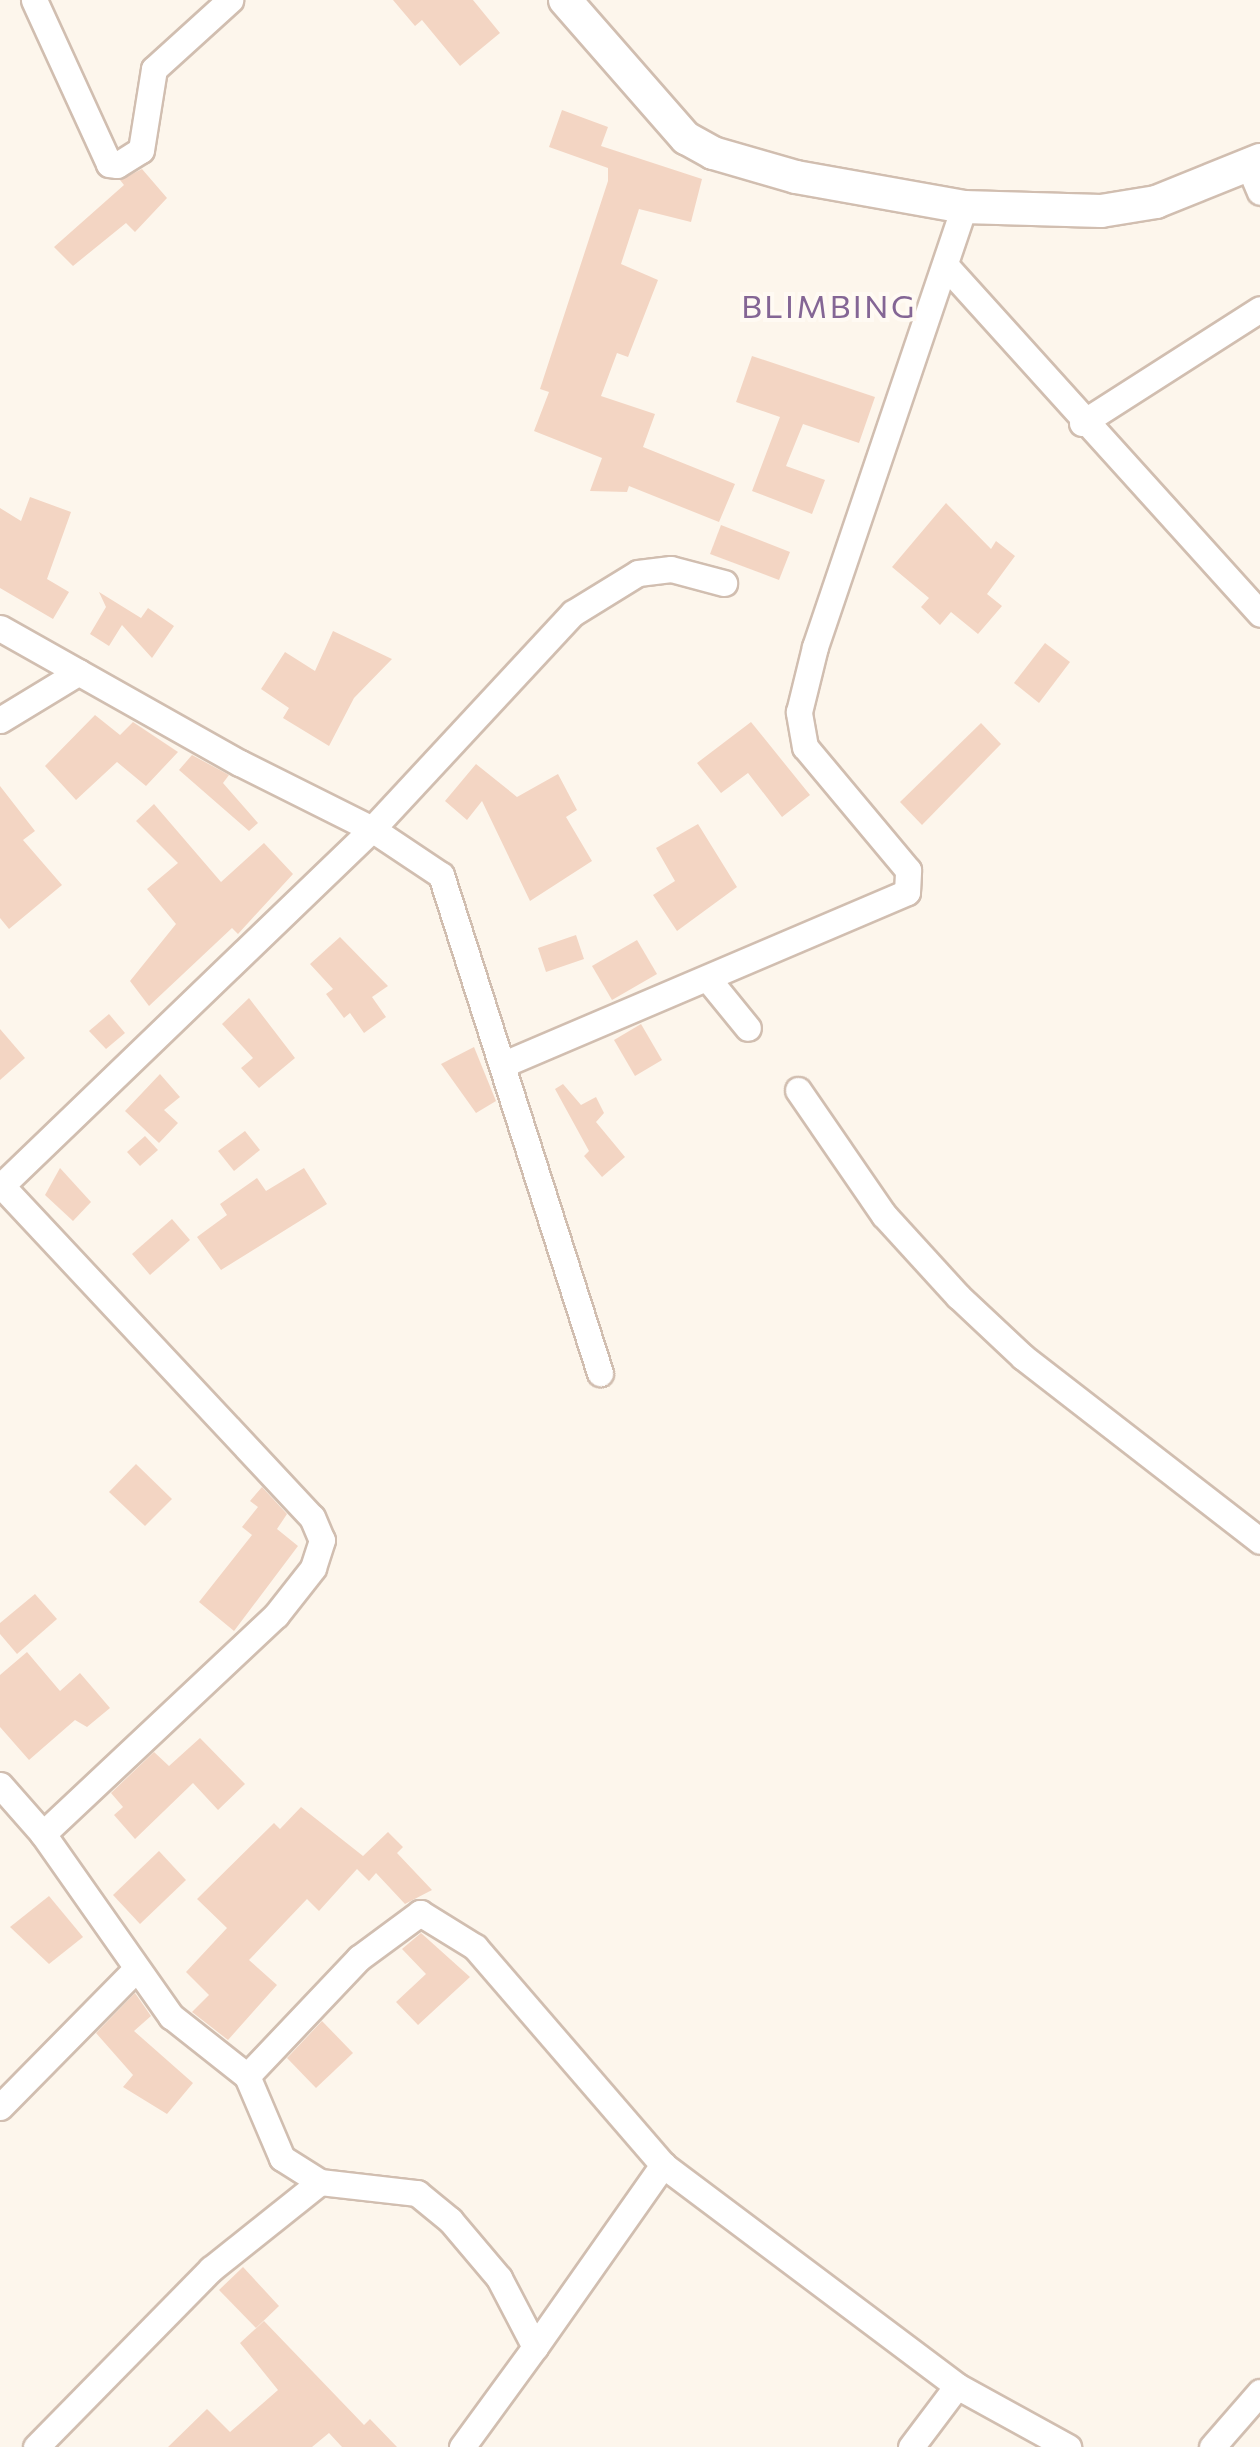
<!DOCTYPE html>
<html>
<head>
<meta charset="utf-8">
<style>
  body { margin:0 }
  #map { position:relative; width:1260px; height:2447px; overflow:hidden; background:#fdf6ec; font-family:Commissioner,sans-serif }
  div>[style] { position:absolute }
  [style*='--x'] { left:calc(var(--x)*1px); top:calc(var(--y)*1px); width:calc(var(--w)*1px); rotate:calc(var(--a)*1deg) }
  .building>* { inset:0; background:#f3d5c3 }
  .roads { filter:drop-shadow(2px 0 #d1beb0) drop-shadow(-2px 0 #d1beb0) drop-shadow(0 2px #d1beb0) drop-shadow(0 -2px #d1beb0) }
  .minor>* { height:25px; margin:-12.5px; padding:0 12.5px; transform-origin:12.5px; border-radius:12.5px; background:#fff }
  .tertiary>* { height:32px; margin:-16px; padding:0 16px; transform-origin:16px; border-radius:16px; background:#fff }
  span { translate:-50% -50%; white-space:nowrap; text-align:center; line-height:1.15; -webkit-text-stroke:8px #fffaf3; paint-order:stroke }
  .quarter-label { font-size:32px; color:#846695; letter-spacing:2.5px }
</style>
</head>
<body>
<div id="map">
  <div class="building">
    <i style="clip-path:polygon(393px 0,473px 0,500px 33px,460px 66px,422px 20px,415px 26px)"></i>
    <i style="clip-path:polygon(562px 110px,608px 127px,601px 146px,702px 179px,691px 222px,639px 209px,621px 264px,658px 280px,628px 357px,617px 353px,601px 396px,655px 414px,643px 447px,735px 484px,719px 522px,629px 486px,627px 492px,590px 491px,602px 458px,534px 431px,549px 392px,540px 389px,608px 181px,608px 168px,549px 147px)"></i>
    <i style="clip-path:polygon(142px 169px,167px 198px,135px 232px,126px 223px,73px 266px,54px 247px,124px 185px,120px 180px)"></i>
    <i style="clip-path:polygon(752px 356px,875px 397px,859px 443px,803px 424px,786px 466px,825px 480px,812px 514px,752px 491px,780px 417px,736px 402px)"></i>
    <i style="clip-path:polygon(30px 497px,71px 512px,47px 579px,69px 592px,53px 619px,0 588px,0 508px,21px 521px)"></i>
    <i style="clip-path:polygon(946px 503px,991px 549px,996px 541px,1015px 556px,987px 594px,1002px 606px,978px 634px,951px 612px,940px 625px,921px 607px,929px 598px,892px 567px)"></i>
    <i style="clip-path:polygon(721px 525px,790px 552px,779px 580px,710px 554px)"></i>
    <i style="clip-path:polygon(99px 592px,141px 618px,148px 608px,174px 626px,152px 658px,122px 625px,109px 646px,90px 634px,106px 607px)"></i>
    <i style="clip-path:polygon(333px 631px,392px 659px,354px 698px,329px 746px,283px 718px,289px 708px,261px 689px,285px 652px,315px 671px)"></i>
    <i style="clip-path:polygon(1045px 643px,1070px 662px,1039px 703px,1014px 683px)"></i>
    <i style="clip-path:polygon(95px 715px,120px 735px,133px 722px,178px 752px,146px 786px,117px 762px,76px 800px,45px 766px)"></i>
    <i style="clip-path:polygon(751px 722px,810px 795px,782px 817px,748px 773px,721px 793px,697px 763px)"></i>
    <i style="clip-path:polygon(981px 723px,1001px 744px,922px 825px,900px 802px)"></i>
    <i style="clip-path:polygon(192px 755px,229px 775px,223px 783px,258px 823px,249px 831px,179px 770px)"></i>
    <i style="clip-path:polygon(476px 764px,517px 797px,558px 774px,577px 810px,566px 817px,592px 861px,530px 901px,482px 801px,467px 820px,445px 801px)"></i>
    <i style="clip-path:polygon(0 786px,35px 831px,23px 840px,62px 885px,9px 929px,0 918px)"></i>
    <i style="clip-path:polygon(154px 804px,221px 882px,264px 843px,293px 874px,238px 934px,232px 928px,149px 1006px,130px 981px,176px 924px,147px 889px,178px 863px,136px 821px)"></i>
    <i style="clip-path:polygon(698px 824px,737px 887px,677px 931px,653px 895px,675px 881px,656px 848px)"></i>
    <i style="clip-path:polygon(576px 935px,584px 959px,546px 972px,538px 948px)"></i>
    <i style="clip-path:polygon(340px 937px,388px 986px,372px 997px,386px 1017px,364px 1033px,350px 1013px,344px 1018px,326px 994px,333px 989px,310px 964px)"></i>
    <i style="clip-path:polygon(637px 940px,657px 974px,612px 1000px,592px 966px)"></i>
    <i style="clip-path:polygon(249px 998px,295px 1058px,259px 1088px,241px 1068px,253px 1058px,222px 1024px)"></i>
    <i style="clip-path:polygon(109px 1014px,125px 1033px,106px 1049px,89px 1031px)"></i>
    <i style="clip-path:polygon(641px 1024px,662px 1060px,635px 1076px,614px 1040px)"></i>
    <i style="clip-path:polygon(0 1029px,25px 1058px,0 1080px)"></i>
    <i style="clip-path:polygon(474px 1047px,496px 1101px,476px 1113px,441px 1064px)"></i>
    <i style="clip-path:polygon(160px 1074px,180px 1097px,164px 1110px,178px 1123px,159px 1143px,125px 1111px)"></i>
    <i style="clip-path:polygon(563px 1084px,581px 1105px,596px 1097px,604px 1113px,596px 1122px,625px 1157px,602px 1177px,584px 1156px,589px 1151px,555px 1089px)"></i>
    <i style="clip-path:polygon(245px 1131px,260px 1150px,234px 1171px,218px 1151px)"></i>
    <i style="clip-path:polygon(145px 1136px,158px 1150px,140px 1166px,127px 1152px)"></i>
    <i style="clip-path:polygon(60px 1168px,91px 1202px,73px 1221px,45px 1195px)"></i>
    <i style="clip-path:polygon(304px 1168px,327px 1204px,221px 1270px,197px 1237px,227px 1215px,220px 1204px,257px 1178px,266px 1191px)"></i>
    <i style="clip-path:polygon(172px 1219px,190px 1240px,150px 1275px,132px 1254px)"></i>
    <i style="clip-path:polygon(136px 1464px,172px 1499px,145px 1526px,109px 1492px)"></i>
    <i style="clip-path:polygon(262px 1487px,287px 1514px,277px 1529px,298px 1546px,234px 1631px,199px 1602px,252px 1535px,242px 1527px,258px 1507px,250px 1501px)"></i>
    <i style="clip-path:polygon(35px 1594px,57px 1619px,17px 1654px,0 1634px,0 1623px)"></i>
    <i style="clip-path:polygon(27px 1652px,60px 1691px,80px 1673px,110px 1708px,87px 1727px,75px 1720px,29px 1760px,0 1727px,0 1675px)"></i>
    <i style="clip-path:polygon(200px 1738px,245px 1784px,218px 1810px,193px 1783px,135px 1839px,114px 1815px,123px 1807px,111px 1793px,154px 1752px,169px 1766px)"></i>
    <i style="clip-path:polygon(301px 1807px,363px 1856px,388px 1832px,403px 1847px,397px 1853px,432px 1890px,405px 1904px,376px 1873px,369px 1881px,357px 1869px,319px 1911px,307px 1899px,249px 1960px,277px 1985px,228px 2040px,192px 2012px,209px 1995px,186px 1972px,227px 1928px,197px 1899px,274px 1823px,280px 1829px)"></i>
    <i style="clip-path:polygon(159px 1851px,186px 1880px,140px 1924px,113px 1895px)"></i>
    <i style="clip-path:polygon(49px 1896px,83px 1937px,49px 1964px,10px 1927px)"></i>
    <i style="clip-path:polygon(421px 1933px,470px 1977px,418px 2025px,396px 2002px,426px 1974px,402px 1949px)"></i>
    <i style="clip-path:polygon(135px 1993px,151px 2016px,134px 2031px,193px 2083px,167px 2114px,123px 2087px,133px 2075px,96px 2033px)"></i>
    <i style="clip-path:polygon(322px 2021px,353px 2053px,316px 2088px,287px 2058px)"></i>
    <i style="clip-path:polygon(243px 2267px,279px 2306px,256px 2328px,219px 2290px)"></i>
    <i style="clip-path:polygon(264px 2321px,364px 2425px,370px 2419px,397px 2447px,342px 2447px,329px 2433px,312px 2447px,168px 2447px,207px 2409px,230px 2432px,278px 2390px,240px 2343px)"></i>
  </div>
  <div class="roads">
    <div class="minor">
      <i style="--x:34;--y:0;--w:180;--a:65.4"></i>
      <i style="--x:109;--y:164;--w:8;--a:7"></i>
      <i style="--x:117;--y:165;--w:28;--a:-32"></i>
      <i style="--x:141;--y:150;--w:82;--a:-80.9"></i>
      <i style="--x:154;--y:69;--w:103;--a:-42.2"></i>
      <i style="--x:1249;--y:166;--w:28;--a:67"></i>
      <i style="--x:945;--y:265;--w:470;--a:47.9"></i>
      <i style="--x:1082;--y:423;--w:211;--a:-32.6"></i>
      <i style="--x:0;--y:628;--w:275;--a:29.4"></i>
      <i style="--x:240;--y:763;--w:148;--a:26.6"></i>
      <i style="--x:372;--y:829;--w:83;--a:33.7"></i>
      <i style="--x:441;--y:875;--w:523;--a:72.29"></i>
      <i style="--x:0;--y:720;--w:92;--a:-31.3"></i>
      <i style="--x:708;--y:979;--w:63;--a:50.8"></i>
      <i style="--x:504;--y:1064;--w:438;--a:-23.1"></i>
      <i style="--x:907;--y:892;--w:22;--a:-87"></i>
      <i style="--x:908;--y:870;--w:160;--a:-129.9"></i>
      <i style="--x:805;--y:747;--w:36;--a:-100"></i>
      <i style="--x:799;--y:712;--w:67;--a:-76.2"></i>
      <i style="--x:815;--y:647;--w:465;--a:-71.3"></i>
      <i style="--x:798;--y:1090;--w:152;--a:55.5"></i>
      <i style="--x:884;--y:1215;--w:110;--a:47.6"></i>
      <i style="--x:958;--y:1296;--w:89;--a:43.2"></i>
      <i style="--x:1023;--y:1357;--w:300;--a:37.8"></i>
      <i style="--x:0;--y:1184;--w:456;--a:46.9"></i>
      <i style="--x:312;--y:1517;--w:25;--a:67"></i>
      <i style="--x:322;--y:1540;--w:29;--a:108"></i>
      <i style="--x:313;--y:1568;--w:60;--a:128.2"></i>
      <i style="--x:276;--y:1615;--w:320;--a:136.8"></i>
      <i style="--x:0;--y:1187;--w:516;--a:-43.9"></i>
      <i style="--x:372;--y:829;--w:295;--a:-47.1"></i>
      <i style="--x:573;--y:613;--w:76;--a:-31.6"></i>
      <i style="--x:638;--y:573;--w:33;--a:-7"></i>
      <i style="--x:671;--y:569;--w:55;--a:14.8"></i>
      <i style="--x:0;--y:1785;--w:65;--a:48.7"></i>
      <i style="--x:43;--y:1834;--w:223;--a:54.9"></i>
      <i style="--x:171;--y:2016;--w:97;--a:38.3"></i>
      <i style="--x:247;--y:2076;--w:89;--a:66.9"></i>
      <i style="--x:282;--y:2158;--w:45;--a:32.3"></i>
      <i style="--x:320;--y:2182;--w:98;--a:6.5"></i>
      <i style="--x:417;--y:2193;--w:43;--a:39.3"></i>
      <i style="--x:450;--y:2220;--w:76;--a:49.8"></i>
      <i style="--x:499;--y:2278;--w:78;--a:62.4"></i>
      <i style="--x:535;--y:2347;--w:124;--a:126.1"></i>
      <i style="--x:247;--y:2076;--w:163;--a:-46.5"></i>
      <i style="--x:359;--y:1958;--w:76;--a:-36.4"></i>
      <i style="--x:420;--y:1913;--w:65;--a:31.7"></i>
      <i style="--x:475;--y:1947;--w:288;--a:49.2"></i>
      <i style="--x:663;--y:2165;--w:368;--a:36.9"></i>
      <i style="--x:957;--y:2386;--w:127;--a:28.8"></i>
      <i style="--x:0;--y:2107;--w:192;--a:-45.4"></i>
      <i style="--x:535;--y:2347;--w:223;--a:-54.9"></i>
      <i style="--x:36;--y:2447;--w:250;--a:-45.5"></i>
      <i style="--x:211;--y:2269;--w:139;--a:-38.6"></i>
      <i style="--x:911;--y:2447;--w:76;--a:-53"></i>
      <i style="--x:1212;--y:2447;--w:73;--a:-48.9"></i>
    </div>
    <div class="tertiary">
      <i style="--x:565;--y:0;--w:184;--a:48.8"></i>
      <i style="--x:686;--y:138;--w:31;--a:29"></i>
      <i style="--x:713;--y:153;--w:86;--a:16.1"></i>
      <i style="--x:796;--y:177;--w:171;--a:10.1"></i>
      <i style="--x:964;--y:207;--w:137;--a:1.7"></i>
      <i style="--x:1101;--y:211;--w:56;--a:-9.3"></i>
      <i style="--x:1156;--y:202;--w:112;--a:-22"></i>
    </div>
  </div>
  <div class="quarter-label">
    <span style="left:829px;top:305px">BLIMBING</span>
  </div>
</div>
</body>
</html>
